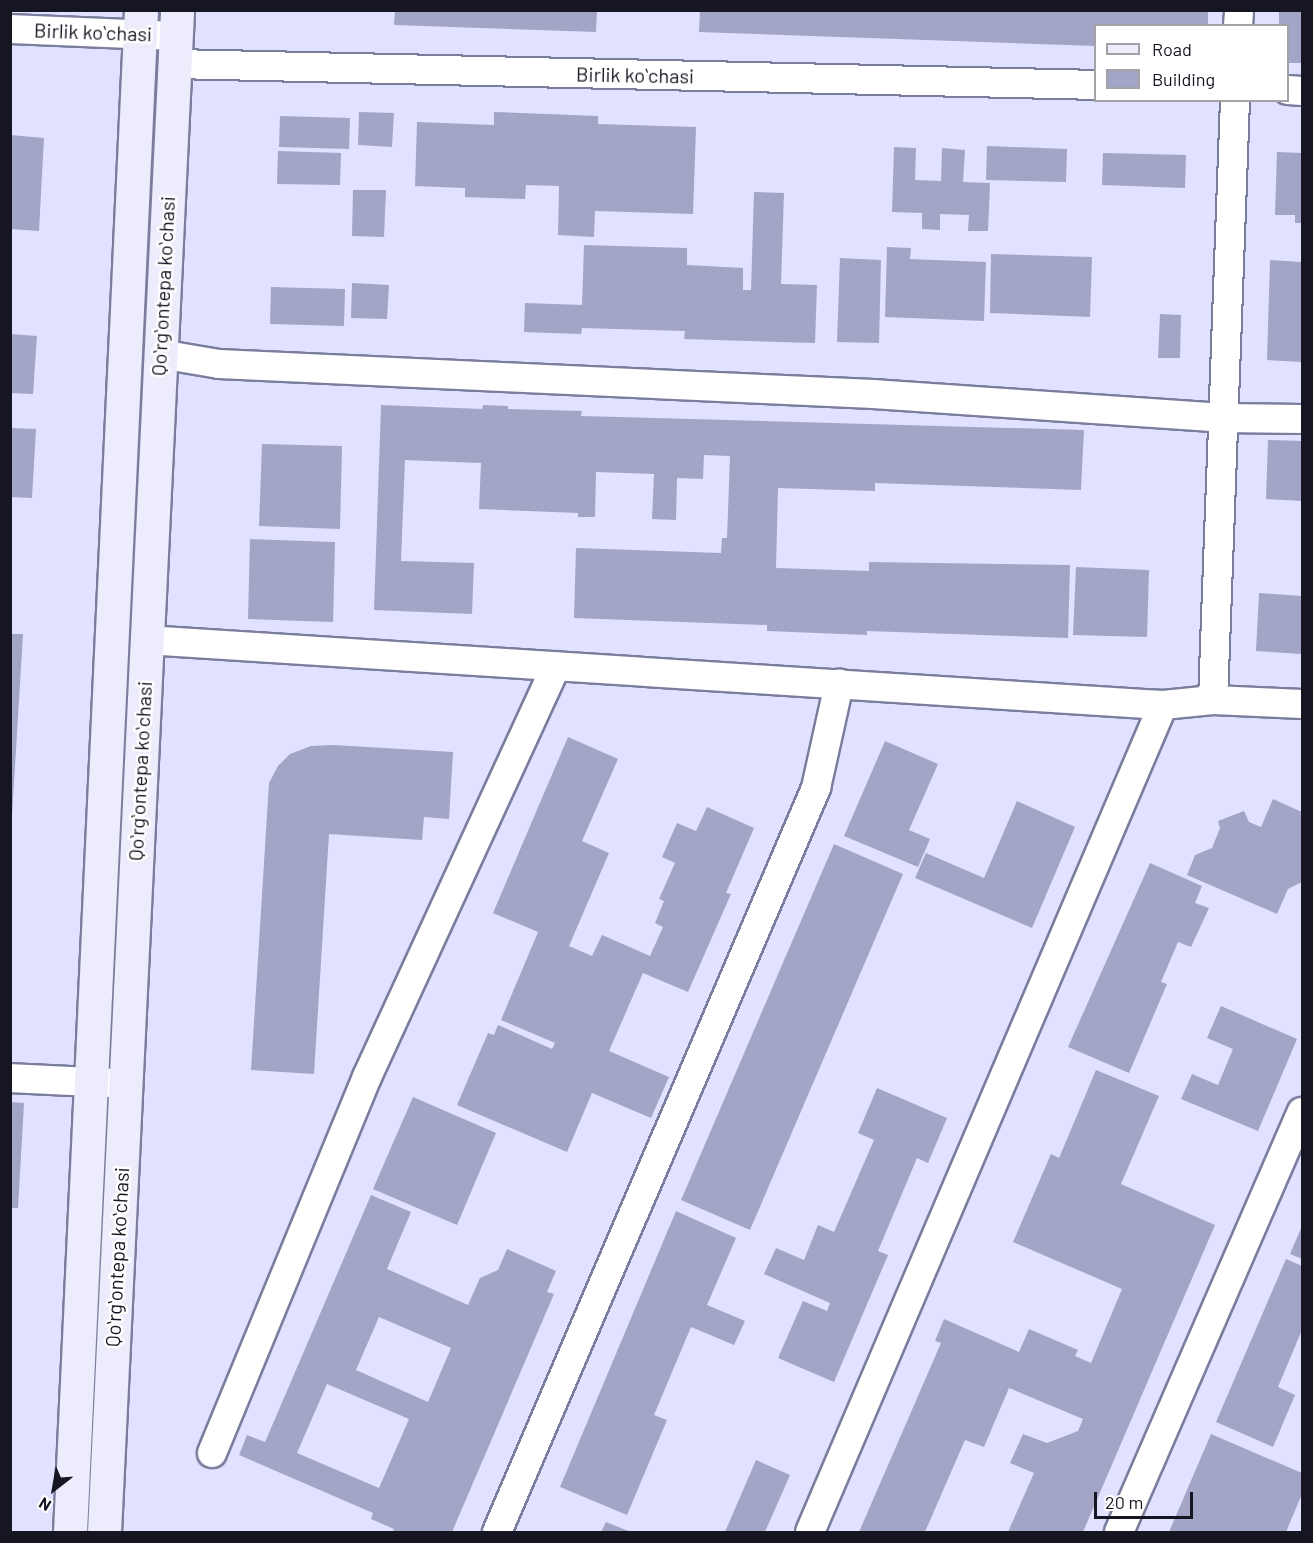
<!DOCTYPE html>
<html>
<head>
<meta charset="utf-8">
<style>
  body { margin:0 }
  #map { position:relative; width:1313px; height:1543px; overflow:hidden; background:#e0e2ff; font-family:Barlow,sans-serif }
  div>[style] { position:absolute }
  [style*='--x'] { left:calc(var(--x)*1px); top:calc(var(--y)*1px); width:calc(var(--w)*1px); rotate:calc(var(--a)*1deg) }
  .building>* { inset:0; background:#a3a5c7 }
  .roads { filter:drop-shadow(2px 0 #7b7d9d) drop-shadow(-2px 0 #7b7d9d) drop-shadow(0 2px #7b7d9d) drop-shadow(0 -2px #7b7d9d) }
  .street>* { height:28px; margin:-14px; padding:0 14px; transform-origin:14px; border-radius:14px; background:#fff }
  .secondary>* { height:33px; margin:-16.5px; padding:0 16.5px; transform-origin:16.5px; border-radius:16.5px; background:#ececfc }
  span { translate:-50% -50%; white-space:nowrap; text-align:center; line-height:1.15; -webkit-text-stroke:5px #fff; paint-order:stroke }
  .street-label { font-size:20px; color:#161623 }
  .frame { position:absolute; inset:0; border:12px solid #161623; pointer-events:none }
  .legend { position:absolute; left:1094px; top:24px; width:195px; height:78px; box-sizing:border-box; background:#fff; border:2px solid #a2a2a7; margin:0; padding:8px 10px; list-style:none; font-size:18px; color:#161623 }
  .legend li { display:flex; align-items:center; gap:12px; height:30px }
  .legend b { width:30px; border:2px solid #a2a2a7 }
  .north { position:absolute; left:24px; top:1459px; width:60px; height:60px; -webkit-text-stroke:4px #fff; paint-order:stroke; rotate:211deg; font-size:16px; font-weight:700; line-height:24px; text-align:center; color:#161623 }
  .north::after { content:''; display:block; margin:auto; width:21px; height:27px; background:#161623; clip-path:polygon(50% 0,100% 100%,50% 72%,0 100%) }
  .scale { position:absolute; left:1094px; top:1492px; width:99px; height:27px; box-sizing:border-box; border:3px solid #161623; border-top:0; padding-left:8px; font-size:18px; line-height:21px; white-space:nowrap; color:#161623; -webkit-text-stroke:4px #fff; paint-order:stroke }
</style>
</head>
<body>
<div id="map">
  <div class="building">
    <i style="clip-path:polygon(395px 10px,597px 10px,596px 32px,394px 25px)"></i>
    <i style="clip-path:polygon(700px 10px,1208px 10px,1208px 26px,1096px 26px,1096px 46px,699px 32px)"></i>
    <i style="clip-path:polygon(1279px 10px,1302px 10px,1302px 63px,1288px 63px,1288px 26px,1279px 26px)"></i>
    <i style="clip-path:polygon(359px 112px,394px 113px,392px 147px,358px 145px)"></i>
    <i style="clip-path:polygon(494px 112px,598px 116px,598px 124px,696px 127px,693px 214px,595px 211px,594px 237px,558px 235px,559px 186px,526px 185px,525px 199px,465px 197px,465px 188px,415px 186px,417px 122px,494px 125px)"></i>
    <i style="clip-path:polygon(280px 116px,350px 118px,349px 149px,279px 147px)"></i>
    <i style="clip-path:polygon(10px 135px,44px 138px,39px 231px,10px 229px)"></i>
    <i style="clip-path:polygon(987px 146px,1067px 149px,1066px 182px,986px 180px)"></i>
    <i style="clip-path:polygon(894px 147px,916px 148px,915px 180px,941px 181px,942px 148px,965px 150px,963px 182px,990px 183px,988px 231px,968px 231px,969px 215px,940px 214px,940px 230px,922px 229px,922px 213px,892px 212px)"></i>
    <i style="clip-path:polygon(278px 151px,341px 153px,340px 185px,277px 184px)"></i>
    <i style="clip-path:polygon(1277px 152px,1302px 153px,1302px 223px,1295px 223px,1295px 215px,1275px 215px)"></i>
    <i style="clip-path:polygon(1103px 153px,1186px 155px,1185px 188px,1102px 185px)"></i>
    <i style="clip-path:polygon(353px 190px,386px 190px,384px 237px,352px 236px)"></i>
    <i style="clip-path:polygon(754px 192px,784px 193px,781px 284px,817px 285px,815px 343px,684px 339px,685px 331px,582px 328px,581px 334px,524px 332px,525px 303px,582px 305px,584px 245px,687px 248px,687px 265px,743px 268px,743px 290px,751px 290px)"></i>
    <i style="clip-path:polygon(887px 247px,911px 248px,910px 259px,986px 262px,984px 321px,885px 317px)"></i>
    <i style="clip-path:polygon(991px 254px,1092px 257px,1090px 317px,990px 313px)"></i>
    <i style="clip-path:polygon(840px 258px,881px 260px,879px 343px,837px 342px)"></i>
    <i style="clip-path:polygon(1270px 260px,1302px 262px,1302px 362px,1267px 360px)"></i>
    <i style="clip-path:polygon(352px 283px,389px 285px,387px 319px,351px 318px)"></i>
    <i style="clip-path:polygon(271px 287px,345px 289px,344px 326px,270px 324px)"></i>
    <i style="clip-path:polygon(1160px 314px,1181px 315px,1180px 358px,1158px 358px)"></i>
    <i style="clip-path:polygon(10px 334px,37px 336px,33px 394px,10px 393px)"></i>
    <i style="clip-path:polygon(381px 405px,482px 409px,483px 405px,508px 406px,508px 409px,582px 411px,581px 416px,1084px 430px,1081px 490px,875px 483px,875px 491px,778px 488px,776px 568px,869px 571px,869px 562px,1070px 565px,1068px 638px,867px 631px,867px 635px,767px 631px,767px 625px,574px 618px,576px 548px,721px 553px,722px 538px,727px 538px,730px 456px,704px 455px,703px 479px,677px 478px,676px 520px,652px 519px,654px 474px,596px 472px,595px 517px,578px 517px,578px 513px,479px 509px,481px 463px,405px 460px,401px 561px,474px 563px,472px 614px,374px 610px)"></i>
    <i style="clip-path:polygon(10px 428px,36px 429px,32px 498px,10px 497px)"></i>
    <i style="clip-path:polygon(1268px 440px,1302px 441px,1302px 501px,1266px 499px)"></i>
    <i style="clip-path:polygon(262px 444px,342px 446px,340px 529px,259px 526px)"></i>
    <i style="clip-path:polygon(250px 539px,335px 542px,333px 622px,248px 619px)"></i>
    <i style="clip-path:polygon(1076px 567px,1149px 570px,1147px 637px,1073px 635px)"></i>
    <i style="clip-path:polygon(1259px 593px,1302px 596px,1302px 654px,1256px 651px)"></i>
    <i style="clip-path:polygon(10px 634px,23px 634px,12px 816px,10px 816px)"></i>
    <i style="clip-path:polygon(568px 737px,618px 759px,582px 841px,609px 853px,569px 946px,592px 956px,602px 935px,650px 956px,663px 927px,655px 923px,664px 901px,659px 899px,675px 863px,662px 857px,677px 823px,696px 831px,707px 807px,754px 828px,726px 893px,731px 894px,688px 992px,643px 973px,609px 1051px,669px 1077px,651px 1118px,592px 1093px,567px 1152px,457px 1105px,488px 1033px,494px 1035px,498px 1025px,552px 1049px,555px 1043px,501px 1020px,538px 932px,493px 913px)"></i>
    <i style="clip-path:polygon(885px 741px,938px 764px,909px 830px,930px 839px,918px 867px,844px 836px)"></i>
    <i style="clip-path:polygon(333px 745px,453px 752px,449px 819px,424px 817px,422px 840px,329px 834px,314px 1074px,251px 1070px,269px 783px,278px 766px,290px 754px,311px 746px)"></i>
    <i style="clip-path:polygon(1273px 799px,1302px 812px,1302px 882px,1288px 889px,1277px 914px,1187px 875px,1195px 855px,1212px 848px,1220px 828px,1218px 821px,1244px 811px,1249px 822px,1261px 827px)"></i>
    <i style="clip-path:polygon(1017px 801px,1075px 827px,1032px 928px,915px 878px,926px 853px,984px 878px)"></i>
    <i style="clip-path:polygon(834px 844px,903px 874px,750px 1230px,681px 1200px)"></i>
    <i style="clip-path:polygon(1150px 863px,1202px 886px,1195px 903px,1209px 908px,1191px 947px,1178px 942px,1161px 982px,1167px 984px,1129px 1073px,1068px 1047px)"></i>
    <i style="clip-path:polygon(1221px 1006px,1297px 1039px,1258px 1131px,1181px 1099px,1192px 1074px,1218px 1085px,1233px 1049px,1207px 1038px)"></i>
    <i style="clip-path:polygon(1096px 1070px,1159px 1096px,1121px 1184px,1215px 1225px,1083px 1532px,1008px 1532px,1034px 1473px,1010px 1463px,1023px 1434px,1047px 1443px,1078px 1431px,1083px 1419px,1009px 1388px,984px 1447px,965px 1440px,925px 1532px,859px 1532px,941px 1343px,935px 1341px,944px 1319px,1019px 1352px,1029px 1329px,1078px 1350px,1075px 1356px,1091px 1363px,1122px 1289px,1013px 1242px,1051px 1154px,1059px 1158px)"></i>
    <i style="clip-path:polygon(877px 1088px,947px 1118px,928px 1163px,917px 1158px,878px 1251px,888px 1255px,834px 1382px,778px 1358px,803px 1301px,827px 1311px,830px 1303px,764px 1274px,776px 1248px,804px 1260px,818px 1225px,834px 1232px,874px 1140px,858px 1133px)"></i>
    <i style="clip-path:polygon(413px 1097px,496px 1133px,457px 1225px,373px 1189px)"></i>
    <i style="clip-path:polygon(10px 1102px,24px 1103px,18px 1208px,10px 1208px)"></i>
    <i style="clip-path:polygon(evenodd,371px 1195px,411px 1212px,387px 1269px,468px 1305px,480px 1278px,498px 1270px,507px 1249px,556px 1271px,547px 1292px,554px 1294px,452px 1532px,393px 1532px,394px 1529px,371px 1519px,373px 1513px,239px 1455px,247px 1435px,265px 1442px,371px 1195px,379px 1317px,451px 1348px,428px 1402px,356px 1370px,379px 1317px,371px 1195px,327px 1384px,409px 1419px,379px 1488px,297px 1453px,327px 1384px)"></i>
    <i style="clip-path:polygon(676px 1211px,736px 1238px,707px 1305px,745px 1321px,734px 1345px,691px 1327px,654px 1415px,667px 1420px,627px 1515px,560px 1487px)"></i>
    <i style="clip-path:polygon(1302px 1226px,1302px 1259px,1290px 1254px)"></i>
    <i style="clip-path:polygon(1286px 1259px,1302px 1266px,1302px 1330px,1278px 1387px,1295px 1395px,1273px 1447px,1216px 1422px)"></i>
    <i style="clip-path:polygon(1211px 1434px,1302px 1473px,1302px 1494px,1286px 1532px,1169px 1532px)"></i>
    <i style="clip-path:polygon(756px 1460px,790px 1475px,765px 1532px,725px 1532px)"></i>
    <i style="clip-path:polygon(606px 1522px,631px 1532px,601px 1532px)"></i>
  </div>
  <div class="roads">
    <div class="street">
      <i style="--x:1238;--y:26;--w:16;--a:-86"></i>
      <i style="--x:10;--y:29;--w:165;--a:2.4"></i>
      <i style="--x:174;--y:64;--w:922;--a:1.3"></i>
      <i style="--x:1288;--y:90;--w:14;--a:4"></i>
      <i style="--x:160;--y:354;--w:60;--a:9.6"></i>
      <i style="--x:219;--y:364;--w:655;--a:2.63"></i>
      <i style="--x:873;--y:394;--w:351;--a:3.9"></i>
      <i style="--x:1223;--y:418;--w:79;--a:0.7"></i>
      <i style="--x:146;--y:640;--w:1019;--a:3.66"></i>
      <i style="--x:1163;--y:705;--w:50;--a:-5.7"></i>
      <i style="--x:1213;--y:700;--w:89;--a:2.6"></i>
      <i style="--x:1213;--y:700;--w:600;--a:-87.9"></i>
      <i style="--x:10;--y:1078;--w:104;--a:2.8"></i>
      <i style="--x:212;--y:1453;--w:407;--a:-67.6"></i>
      <i style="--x:367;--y:1077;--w:452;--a:-65.3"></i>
      <i style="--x:497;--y:1532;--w:810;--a:-66.79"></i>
      <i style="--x:816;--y:788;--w:107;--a:-77.5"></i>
      <i style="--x:810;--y:1532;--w:899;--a:-66.89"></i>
      <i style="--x:1119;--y:1532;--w:458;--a:-66.5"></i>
    </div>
    <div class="secondary">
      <i style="--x:70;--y:1532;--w:1524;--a:-87.33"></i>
      <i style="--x:104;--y:1532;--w:1524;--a:-87.25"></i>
    </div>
  </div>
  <div class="street-label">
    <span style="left:93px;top:32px;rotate:2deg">Birlik koʻchasi</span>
    <span style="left:635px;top:75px;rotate:1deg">Birlik koʻchasi</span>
    <span style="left:163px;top:286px;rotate:-87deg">Qoʻrgʻontepa koʻchasi</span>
    <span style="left:140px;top:771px;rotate:-87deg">Qoʻrgʻontepa koʻchasi</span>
    <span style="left:117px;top:1257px;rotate:-87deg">Qoʻrgʻontepa koʻchasi</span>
  </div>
  <div class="frame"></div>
  <ul class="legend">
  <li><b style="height:8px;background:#ececfc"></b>Road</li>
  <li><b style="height:16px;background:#a3a5c7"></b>Building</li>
  </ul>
  <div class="north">N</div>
  <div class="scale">20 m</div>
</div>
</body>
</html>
